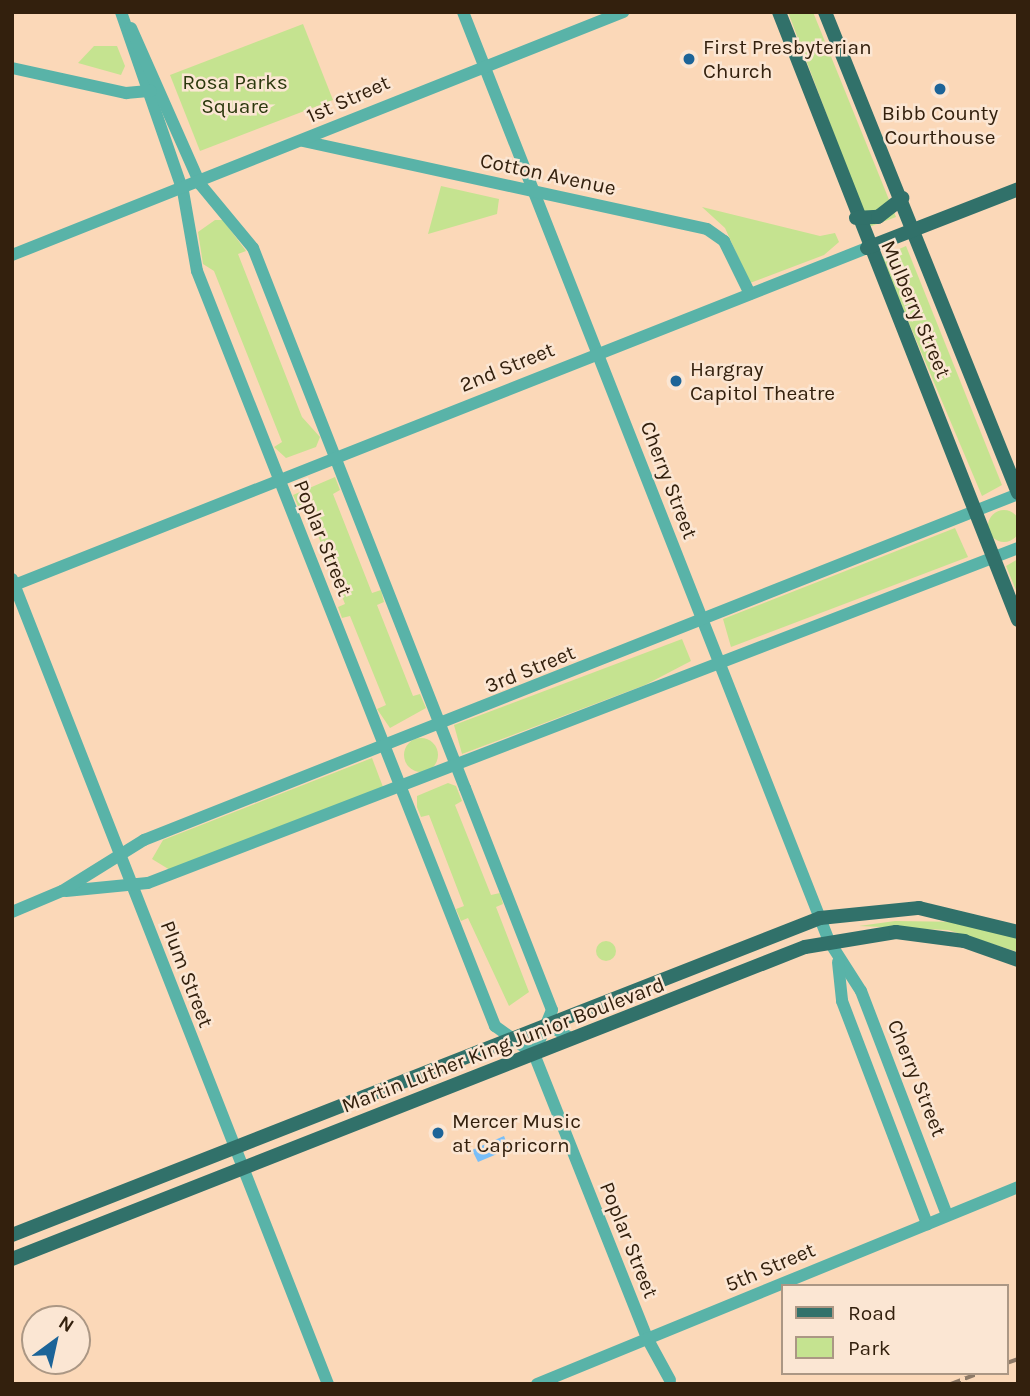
<!DOCTYPE html>
<html>
<head>
<meta charset="utf-8">
<style>
  body { margin:0 }
  #map { position:relative; width:1030px; height:1396px; overflow:hidden; background:#fbe6d3; font-family:Karla,sans-serif }
  div>[style] { position:absolute }
  [style*='--x'] { left:calc(var(--x)*1px); top:calc(var(--y)*1px); width:calc(var(--w)*1px); rotate:calc(var(--a)*1deg) }
  .built>* { inset:0; background:#fbd8b8 }
  .green>* { inset:0; background:#c5e390 }
  .round { border-radius:50% }
  .water>* { inset:0; background:#78bef8 }
  .minor-tunnel>* { height:12px; margin-top:-6px; transform-origin:0; background:repeating-linear-gradient(90deg,#d3beab 0 12px,transparent 0 18px) }
  .minor>* { height:12px; margin:-6px; padding:0 6px; transform-origin:6px; border-radius:6px; background:#59b3a8 }
  .major>* { height:14px; margin:-7px; padding:0 7px; transform-origin:7px; border-radius:7px; background:#31716a }
  .rail>* { height:3.5px; margin-top:-1.75px; transform-origin:0; background:repeating-linear-gradient(90deg,#8e7a67 0 10px,transparent 0 15px) }
  .dots>* { width:19px; height:19px; translate:-50% -50%; box-sizing:border-box; border:4px solid #fbe6d3; border-radius:50% }
  span { translate:-50% -50%; white-space:nowrap; text-align:center; line-height:1.15; -webkit-text-stroke:5px #fbe6d3; paint-order:stroke }
  .poi-label { font-size:21px; color:#33200d }
  .left { translate:0 -50%; text-align:left }
  .park-label { font-size:21px; color:#2b380d }
  .street-label { font-size:21px; color:#33200d }
  .frame { position:absolute; inset:0; border:14px solid #33200d; pointer-events:none }
  .legend { position:absolute; left:781px; top:1284px; width:228px; height:91px; box-sizing:border-box; background:#fbe6d3; border:2px solid #ab9784; margin:0; padding:9px 12px; list-style:none; font-size:21px; color:#33200d }
  .legend li { display:flex; align-items:center; gap:14px; height:35px }
  .legend b { width:35px; border:2px solid #ab9784 }
  .north { position:absolute; left:21px; top:1305px; width:70px; height:70px; box-sizing:border-box; background:#fbe6d3; border:2px solid #ab9784; border-radius:50%; rotate:33deg; font-size:19px; font-weight:700; line-height:28px; text-align:center; color:#33200d }
  .north::after { content:''; display:block; margin:auto; width:24px; height:32px; background:#1c6498; clip-path:polygon(50% 0,100% 100%,50% 72%,0 100%) }
</style>
</head>
<body>
<div id="map">
  <div class="built">
    <i style="clip-path:polygon(evenodd,12px 12px,1018px 12px,1018px 1384px,12px 1384px,12px 12px,783px 1286px,1007px 1286px,1007px 1373px,783px 1373px,783px 1286px,12px 12px,35px 1319px,77px 1319px,77px 1361px,35px 1361px,35px 1319px)"></i>
  </div>
  <div class="green">
    <i style="clip-path:polygon(788px 12px,813px 12px,896px 217px,869px 227px)"></i>
    <i style="clip-path:polygon(303px 24px,333px 100px,200px 151px,170px 75px)"></i>
    <i style="clip-path:polygon(94px 46px,117px 46px,125px 66px,121px 75px,78px 63px)"></i>
    <i style="clip-path:polygon(441px 186px,499px 199px,497px 214px,428px 234px)"></i>
    <i style="clip-path:polygon(702px 207px,820px 236px,835px 233px,839px 242px,824px 255px,750px 283px,725px 228px)"></i>
    <i style="clip-path:polygon(215px 220px,223px 220px,246px 251px,238px 254px,302px 417px,320px 437px,316px 447px,286px 458px,274px 447px,282px 442px,214px 271px,203px 264px,198px 232px)"></i>
    <i style="clip-path:polygon(906px 246px,1002px 485px,982px 496px,881px 257px)"></i>
    <i style="clip-path:polygon(335px 477px,340px 490px,333px 494px,372px 593px,381px 590px,384px 602px,377px 605px,413px 696px,420px 694px,426px 708px,390px 728px,377px 709px,386px 705px,350px 616px,342px 618px,338px 607px,345px 604px,306px 505px,298px 506px,293px 495px)"></i>
    <i class="round" style="left:988px;top:510px;width:32px;height:32px"></i>
    <i style="clip-path:polygon(955px 528px,968px 557px,731px 647px,723px 619px)"></i>
    <i style="clip-path:polygon(1018px 559px,1018px 595px,1006px 566px)"></i>
    <i style="clip-path:polygon(682px 639px,691px 661px,645px 685px,462px 754px,454px 725px)"></i>
    <i class="round" style="left:404px;top:738px;width:34px;height:34px"></i>
    <i style="clip-path:polygon(372px 758px,383px 787px,170px 870px,152px 859px,163px 840px)"></i>
    <i style="clip-path:polygon(448px 783px,456px 786px,462px 801px,455px 805px,491px 895px,500px 893px,503px 904px,496px 907px,529px 992px,509px 1006px,468px 918px,461px 921px,456px 909px,464px 906px,429px 815px,421px 817px,417px 807px,417px 796px)"></i>
    <i style="clip-path:polygon(895px 921px,966px 922px,1018px 938px,1018px 952px,948px 930px,859px 926px)"></i>
    <i class="round" style="left:596px;top:941px;width:20px;height:20px"></i>
  </div>
  <div class="water">
    <i style="clip-path:polygon(504px 1136px,509px 1149px,478px 1162px,472px 1150px)"></i>
  </div>
  <div class="minor-tunnel">
    <i style="--x:660;--y:1383;--w:1;--a:90"></i>
  </div>
  <div class="minor">
    <i style="--x:121;--y:12;--w:189;--a:70.9"></i>
    <i style="--x:183;--y:191;--w:81;--a:80.1"></i>
    <i style="--x:197;--y:271;--w:812;--a:68.46"></i>
    <i style="--x:495;--y:1026;--w:48;--a:35.7"></i>
    <i style="--x:534;--y:1054;--w:306;--a:68.3"></i>
    <i style="--x:647;--y:1338;--w:48;--a:61.3"></i>
    <i style="--x:463;--y:12;--w:998;--a:68.5"></i>
    <i style="--x:829;--y:941;--w:59;--a:57.4"></i>
    <i style="--x:861;--y:991;--w:240;--a:69"></i>
    <i style="--x:131;--y:28;--w:171;--a:66.1"></i>
    <i style="--x:200;--y:184;--w:83;--a:50.4"></i>
    <i style="--x:253;--y:248;--w:580;--a:68.57"></i>
    <i style="--x:465;--y:788;--w:238;--a:68.6"></i>
    <i style="--x:552;--y:1010;--w:48;--a:112.2"></i>
    <i style="--x:12;--y:68;--w:117;--a:12.4"></i>
    <i style="--x:126;--y:93;--w:25;--a:-5"></i>
    <i style="--x:303;--y:141;--w:413;--a:12.3"></i>
    <i style="--x:707;--y:229;--w:21;--a:35"></i>
    <i style="--x:724;--y:241;--w:59;--a:63.9"></i>
    <i style="--x:12;--y:255;--w:658;--a:-21.69"></i>
    <i style="--x:12;--y:579;--w:865;--a:68.57"></i>
    <i style="--x:12;--y:586;--w:919;--a:-21.57"></i>
    <i style="--x:66;--y:891;--w:82;--a:-5.6"></i>
    <i style="--x:148;--y:883;--w:932;--a:-21.06"></i>
    <i style="--x:12;--y:912;--w:54;--a:-22.8"></i>
    <i style="--x:62;--y:891;--w:97;--a:-31.9"></i>
    <i style="--x:144;--y:840;--w:940;--a:-21.6"></i>
    <i style="--x:838;--y:962;--w:39;--a:84"></i>
    <i style="--x:842;--y:1001;--w:239;--a:69.1"></i>
    <i style="--x:547;--y:1024;--w:29;--a:31"></i>
    <i style="--x:537;--y:1384;--w:520;--a:-22.27"></i>
  </div>
  <div class="major">
    <i style="--x:779;--y:12;--w:653;--a:68.54"></i>
    <i style="--x:825;--y:12;--w:518;--a:68.14"></i>
    <i style="--x:856;--y:218;--w:22;--a:-3"></i>
    <i style="--x:878;--y:217;--w:31;--a:-38"></i>
    <i style="--x:867;--y:248;--w:162;--a:-21.3"></i>
    <i style="--x:12;--y:1235;--w:868;--a:-21.42"></i>
    <i style="--x:820;--y:918;--w:100;--a:-5.8"></i>
    <i style="--x:919;--y:908;--w:102;--a:13.6"></i>
    <i style="--x:12;--y:1259;--w:852;--a:-21.48"></i>
    <i style="--x:805;--y:947;--w:92;--a:-9.4"></i>
    <i style="--x:896;--y:932;--w:69;--a:7.5"></i>
    <i style="--x:964;--y:941;--w:57;--a:19.4"></i>
  </div>
  <div class="rail">
    <i style="--x:1007;--y:1363;--w:12;--a:-20"></i>
    <i style="--x:951;--y:1384;--w:30;--a:-21"></i>
    <i style="--x:1016;--y:1384;--w:2;--a:-27"></i>
  </div>
  <div class="dots">
    <i style="left:689px;top:59px;background:#1c6498"></i>
    <i style="left:940px;top:89px;background:#1c6498"></i>
    <i style="left:676px;top:381px;background:#1c6498"></i>
    <i style="left:438px;top:1133px;background:#1c6498"></i>
  </div>
  <div class="poi-label">
    <span class="left" style="left:703px;top:59px">First Presbyterian<br>Church</span>
    <span style="left:940px;top:125px">Bibb County<br>Courthouse</span>
    <span class="left" style="left:690px;top:381px">Hargray<br>Capitol Theatre</span>
    <span class="left" style="left:452px;top:1133px">Mercer Music<br>at Capricorn</span>
  </div>
  <div class="park-label">
    <span style="left:235px;top:94px">Rosa Parks<br>Square</span>
  </div>
  <div class="street-label">
    <span style="left:348px;top:99px;rotate:-24deg">1st Street</span>
    <span style="left:548px;top:174px;rotate:12deg">Cotton Avenue</span>
    <span style="left:916px;top:309px;rotate:67deg">Mulberry Street</span>
    <span style="left:507px;top:367px;rotate:-22deg">2nd Street</span>
    <span style="left:669px;top:480px;rotate:69deg">Cherry Street</span>
    <span style="left:323px;top:538px;rotate:68deg">Poplar Street</span>
    <span style="left:530px;top:669px;rotate:-22deg">3rd Street</span>
    <span style="left:187px;top:974px;rotate:69deg">Plum Street</span>
    <span style="left:503px;top:1045px;rotate:-21deg">Martin Luther King Junior Boulevard</span>
    <span style="left:917px;top:1078px;rotate:68deg">Cherry Street</span>
    <span style="left:629px;top:1240px;rotate:68deg">Poplar Street</span>
    <span style="left:770px;top:1267px;rotate:-23deg">5th Street</span>
  </div>
  <div class="frame"></div>
  <ul class="legend">
  <li><b style="height:9px;background:#31716a"></b>Road</li>
  <li><b style="height:19px;background:#c5e390"></b>Park</li>
  </ul>
  <div class="north">N</div>
</div>
</body>
</html>
